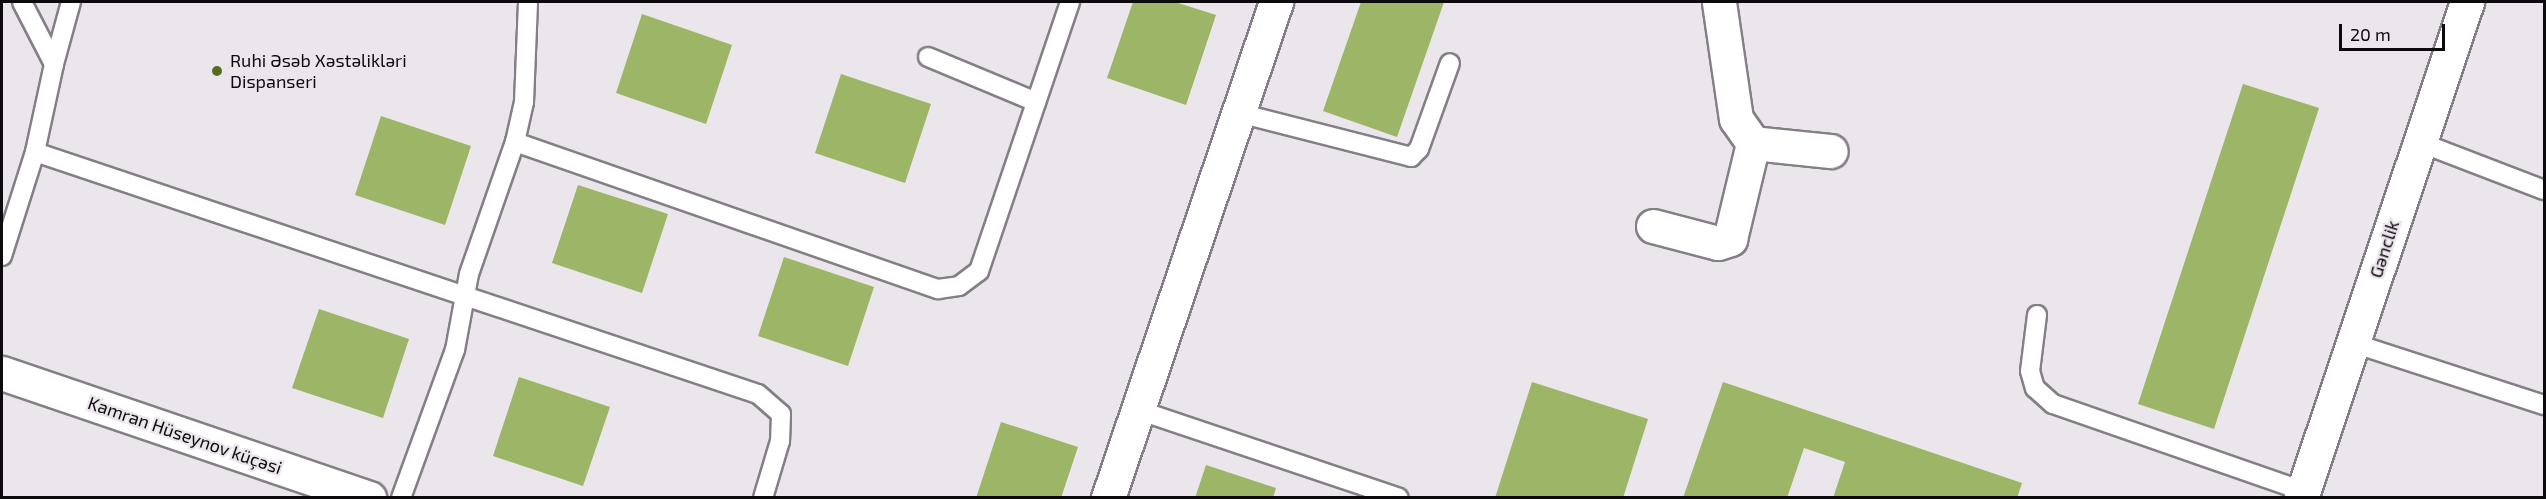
<!DOCTYPE html>
<html>
<head>
<meta charset="utf-8">
<style>
  body { margin:0 }
  #map { position:relative; width:2546px; height:499px; overflow:hidden; background:#ebe5ec; font-family:"Exo 2",sans-serif }
  div>[style] { position:absolute }
  [style*='--x'] { left:calc(var(--x)*1px); top:calc(var(--y)*1px); width:calc(var(--w)*1px); rotate:calc(var(--a)*1deg) }
  .building>* { inset:0; background:#9cb567 }
  .roads { filter:drop-shadow(2px 0 #847f86) drop-shadow(-2px 0 #847f86) drop-shadow(0 2px #847f86) drop-shadow(0 -2px #847f86) }
  .lane>* { height:18px; margin:-9px; padding:0 9px; transform-origin:9px; border-radius:9px; background:#fff }
  .street>* { height:33px; margin:-16.5px; padding:0 16.5px; transform-origin:16.5px; border-radius:16.5px; background:#fff }
  .dots>* { width:16px; height:16px; translate:-50% -50%; box-sizing:border-box; border:3px solid #ebe5ec; border-radius:50% }
  span { translate:-50% -50%; white-space:nowrap; text-align:center; line-height:1.15; -webkit-text-stroke:4.5px #ebe5ec; paint-order:stroke }
  .poi-label { font-size:18px; color:#0c0a0d }
  .left { translate:0 -50%; text-align:left }
  .street-label { font-size:18px; color:#0c0a0d }
  .frame { position:absolute; inset:0; border:3px solid #0c0a0d; pointer-events:none }
  .scale { position:absolute; left:2339px; top:24px; width:106px; height:27px; box-sizing:border-box; border:3px solid #0c0a0d; border-top:0; padding-left:8px; font-size:18px; line-height:21px; white-space:nowrap; color:#0c0a0d; -webkit-text-stroke:4px #ebe5ec; paint-order:stroke }
</style>
</head>
<body>
<div id="map">
  <div class="building">
    <i style="clip-path:polygon(1133px 2px,1175px 2px,1216px 15px,1186px 105px,1107px 78px)"></i>
    <i style="clip-path:polygon(1361px 2px,1444px 2px,1397px 137px,1323px 111px)"></i>
    <i style="clip-path:polygon(642px 14px,732px 45px,706px 124px,616px 93px)"></i>
    <i style="clip-path:polygon(841px 74px,931px 104px,905px 183px,815px 153px)"></i>
    <i style="clip-path:polygon(2243px 84px,2319px 108px,2214px 429px,2138px 404px)"></i>
    <i style="clip-path:polygon(381px 116px,471px 146px,445px 225px,355px 195px)"></i>
    <i style="clip-path:polygon(578px 185px,668px 214px,642px 293px,552px 263px)"></i>
    <i style="clip-path:polygon(784px 257px,874px 287px,848px 366px,758px 336px)"></i>
    <i style="clip-path:polygon(319px 309px,409px 339px,383px 418px,292px 388px)"></i>
    <i style="clip-path:polygon(519px 377px,610px 407px,583px 486px,493px 456px)"></i>
    <i style="clip-path:polygon(1532px 382px,1648px 419px,1623px 498px,1495px 498px)"></i>
    <i style="clip-path:polygon(1723px 382px,2022px 483px,2017px 498px,1833px 498px,1845px 462px,1804px 448px,1787px 498px,1683px 498px)"></i>
    <i style="clip-path:polygon(1001px 422px,1078px 447px,1061px 498px,976px 498px)"></i>
    <i style="clip-path:polygon(1206px 465px,1276px 488px,1273px 498px,1195px 498px)"></i>
  </div>
  <div class="roads">
    <div class="lane">
      <i style="--x:928;--y:57;--w:117;--a:22.6"></i>
      <i style="--x:54;--y:64;--w:64;--a:-74.7"></i>
      <i style="--x:1239;--y:113;--w:178;--a:14.3"></i>
      <i style="--x:1411;--y:157;--w:11;--a:-45"></i>
      <i style="--x:1419;--y:149;--w:91;--a:-70.2"></i>
      <i style="--x:515;--y:142;--w:448;--a:19.2"></i>
      <i style="--x:938;--y:289;--w:21;--a:-8"></i>
      <i style="--x:959;--y:286;--w:25;--a:-37"></i>
      <i style="--x:979;--y:271;--w:284;--a:-71.3"></i>
      <i style="--x:2419;--y:142;--w:134;--a:21"></i>
      <i style="--x:35;--y:152;--w:762;--a:18.51"></i>
      <i style="--x:758;--y:394;--w:30;--a:41"></i>
      <i style="--x:781;--y:414;--w:27;--a:92"></i>
      <i style="--x:780;--y:441;--w:59;--a:106.6"></i>
      <i style="--x:2;--y:256;--w:109;--a:-72.4"></i>
      <i style="--x:35;--y:152;--w:90;--a:-77.8"></i>
      <i style="--x:54;--y:64;--w:70;--a:-117.3"></i>
      <i style="--x:2037;--y:315;--w:56;--a:97.1"></i>
      <i style="--x:2030;--y:371;--w:18;--a:74"></i>
      <i style="--x:2035;--y:388;--w:24;--a:42"></i>
      <i style="--x:2053;--y:404;--w:265;--a:19.2"></i>
      <i style="--x:2353;--y:343;--w:201;--a:18"></i>
      <i style="--x:1138;--y:410;--w:275;--a:18.6"></i>
      <i style="--x:401;--y:498;--w:158;--a:-70"></i>
      <i style="--x:455;--y:350;--w:77;--a:-79.6"></i>
      <i style="--x:469;--y:274;--w:140;--a:-70.8"></i>
      <i style="--x:515;--y:142;--w:41;--a:-77.3"></i>
      <i style="--x:524;--y:102;--w:100;--a:-87.7"></i>
    </div>
    <div class="street">
      <i style="--x:1753;--y:143;--w:78;--a:5.9"></i>
      <i style="--x:1653;--y:226;--w:67;--a:14.7"></i>
      <i style="--x:1718;--y:243;--w:13;--a:-18"></i>
      <i style="--x:1730;--y:239;--w:99;--a:-76.5"></i>
      <i style="--x:1753;--y:143;--w:29;--a:-125"></i>
      <i style="--x:1736;--y:119;--w:118;--a:-98.3"></i>
      <i style="--x:2;--y:373;--w:388;--a:18.8"></i>
      <i style="--x:1108;--y:498;--w:524;--a:-71.29"></i>
      <i style="--x:2301;--y:498;--w:523;--a:-71.5"></i>
    </div>
  </div>
  <div class="dots">
    <i style="left:217px;top:71px;background:#576d1d"></i>
  </div>
  <div class="poi-label">
    <span class="left" style="left:230px;top:71px">Ruhi Əsəb Xəstəlikləri<br>Dispanseri</span>
  </div>
  <div class="street-label">
    <span style="left:2384px;top:249px;rotate:-72deg">Gənclik</span>
    <span style="left:185px;top:435px;rotate:19deg">Kamran Hüseynov küçəsi</span>
  </div>
  <div class="frame"></div>
  <div class="scale">20 m</div>
</div>
</body>
</html>
